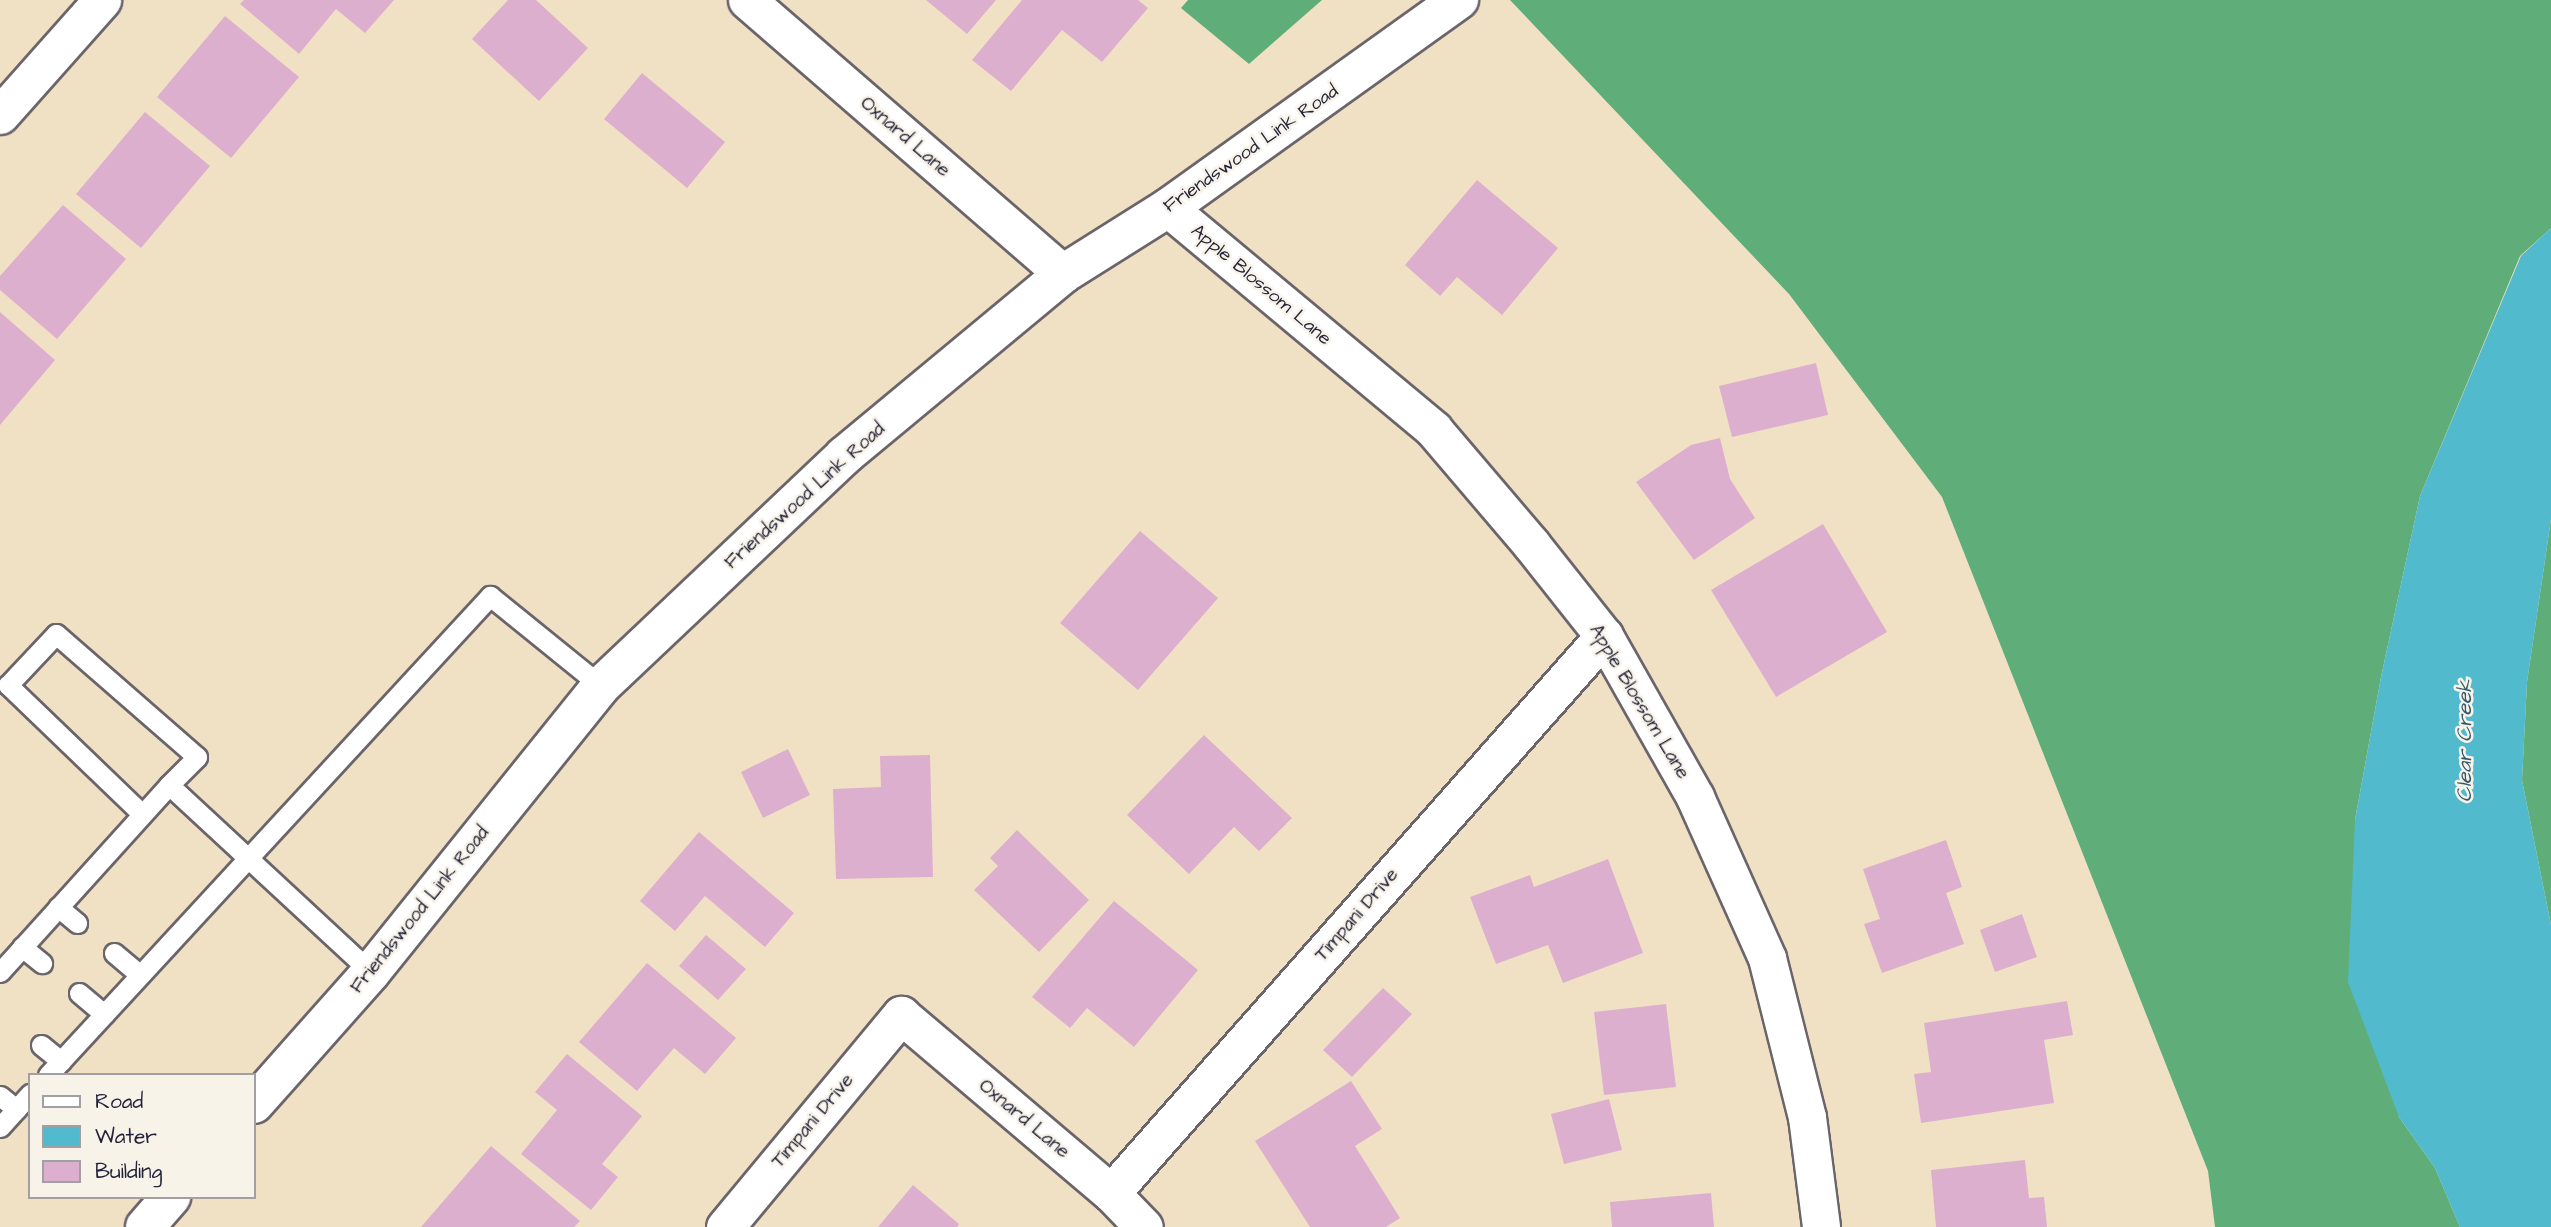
<!DOCTYPE html>
<html>
<head>
<meta charset="utf-8">
<style>
  body { margin:0 }
  #map { position:relative; width:2551px; height:1227px; overflow:hidden; background:#f1e1c4; font-family:"Architects Daughter",sans-serif }
  div>[style] { position:absolute }
  [style*='--x'] { left:calc(var(--x)*1px); top:calc(var(--y)*1px); width:calc(var(--w)*1px); rotate:calc(var(--a)*1deg) }
  .forest>* { inset:0; background:#5fae7a }
  .water>* { inset:0; background:#51bbcd }
  .building>* { inset:0; background:#ddafcf }
  .roads { filter:drop-shadow(2px 0 #6a656b) drop-shadow(-2px 0 #6a656b) drop-shadow(0 2px #6a656b) drop-shadow(0 -2px #6a656b) }
  .service>* { height:19px; margin:-9.5px; padding:0 9.5px; transform-origin:9.5px; border-radius:9.5px; background:#fff }
  .minor>* { height:37px; margin:-18.5px; padding:0 18.5px; transform-origin:18.5px; border-radius:18.5px; background:#fff }
  .secondary>* { height:38px; margin:-19px; padding:0 19px; transform-origin:19px; border-radius:19px; background:#fff }
  span { translate:-50% -50%; white-space:nowrap; text-align:center; line-height:1.15; -webkit-text-stroke:5px #f7f3e8; paint-order:stroke }
  .street-label { font-size:19px; color:#22223b }
  .water-label { font-size:21px; color:#32586e; font-style:italic }
  .legend { position:absolute; left:28px; top:1073px; width:228px; height:126px; box-sizing:border-box; background:#f7f3e8; border:2px solid #a29fa3; margin:0; padding:9px 12px; list-style:none; font-size:21px; color:#22223b }
  .legend li { display:flex; align-items:center; gap:14px; height:35px }
  .legend b { width:35px; border:2px solid #a29fa3 }
</style>
</head>
<body>
<div id="map">
  <div class="forest">
    <i style="clip-path:polygon(1188px 0,1322px 0,1249px 64px,1181px 8px)"></i>
    <i style="clip-path:polygon(1510px 0,2551px 0,2551px 228px,2520px 256px,2420px 496px,2381px 677px,2355px 820px,2399px 1117px,2435px 1168px,2460px 1227px,2215px 1227px,2208px 1171px,1942px 497px,1789px 294px)"></i>
    <i style="clip-path:polygon(2551px 519px,2551px 925px,2522px 780px,2527px 682px)"></i>
  </div>
  <div class="water">
    <i style="clip-path:polygon(2551px 228px,2551px 519px,2527px 682px,2522px 780px,2551px 925px,2551px 1227px,2460px 1227px,2435px 1168px,2399px 1117px,2348px 982px,2355px 820px,2381px 677px,2420px 496px,2521px 256px)"></i>
  </div>
  <div class="building">
    <i style="clip-path:polygon(244px 0,394px 0,365px 33px,336px 9px,299px 54px,240px 4px)"></i>
    <i style="clip-path:polygon(508px 0,536px 0,588px 48px,539px 101px,472px 39px)"></i>
    <i style="clip-path:polygon(926px 0,996px 0,967px 34px)"></i>
    <i style="clip-path:polygon(1022px 0,1138px 0,1148px 8px,1102px 62px,1062px 30px,1011px 91px,972px 60px)"></i>
    <i style="clip-path:polygon(225px 16px,299px 77px,231px 158px,157px 97px)"></i>
    <i style="clip-path:polygon(642px 73px,725px 142px,687px 188px,604px 119px)"></i>
    <i style="clip-path:polygon(145px 112px,210px 166px,141px 248px,76px 194px)"></i>
    <i style="clip-path:polygon(1477px 180px,1558px 248px,1502px 315px,1457px 277px,1440px 296px,1405px 265px)"></i>
    <i style="clip-path:polygon(63px 205px,126px 259px,57px 339px,0 290px,0 276px)"></i>
    <i style="clip-path:polygon(0 312px,55px 360px,0 425px)"></i>
    <i style="clip-path:polygon(1816px 363px,1828px 415px,1732px 437px,1719px 386px)"></i>
    <i style="clip-path:polygon(1720px 438px,1730px 479px,1755px 518px,1694px 560px,1636px 482px,1691px 445px)"></i>
    <i style="clip-path:polygon(1823px 524px,1887px 632px,1776px 697px,1711px 590px)"></i>
    <i style="clip-path:polygon(1140px 531px,1218px 598px,1138px 690px,1060px 623px)"></i>
    <i style="clip-path:polygon(1204px 735px,1292px 818px,1259px 851px,1234px 827px,1189px 874px,1127px 815px)"></i>
    <i style="clip-path:polygon(788px 749px,810px 795px,763px 818px,741px 772px)"></i>
    <i style="clip-path:polygon(930px 755px,933px 877px,836px 879px,833px 789px,881px 787px,880px 756px)"></i>
    <i style="clip-path:polygon(1017px 830px,1089px 900px,1039px 952px,974px 890px,998px 866px,990px 858px)"></i>
    <i style="clip-path:polygon(699px 832px,794px 913px,765px 947px,705px 896px,675px 931px,640px 901px)"></i>
    <i style="clip-path:polygon(1946px 840px,1962px 887px,1946px 893px,1964px 944px,1882px 973px,1864px 924px,1880px 919px,1863px 869px)"></i>
    <i style="clip-path:polygon(1608px 859px,1643px 953px,1563px 983px,1548px 945px,1496px 964px,1470px 897px,1530px 875px,1534px 887px)"></i>
    <i style="clip-path:polygon(1114px 901px,1198px 970px,1134px 1047px,1087px 1008px,1070px 1028px,1032px 997px)"></i>
    <i style="clip-path:polygon(2022px 914px,2037px 957px,1995px 972px,1980px 930px)"></i>
    <i style="clip-path:polygon(706px 935px,746px 969px,718px 1000px,679px 966px)"></i>
    <i style="clip-path:polygon(647px 963px,736px 1038px,705px 1074px,674px 1048px,637px 1091px,579px 1042px)"></i>
    <i style="clip-path:polygon(1383px 988px,1412px 1014px,1352px 1077px,1323px 1050px)"></i>
    <i style="clip-path:polygon(2067px 1001px,2073px 1035px,2044px 1040px,2054px 1103px,1921px 1123px,1914px 1074px,1931px 1072px,1924px 1023px)"></i>
    <i style="clip-path:polygon(1666px 1004px,1676px 1087px,1604px 1095px,1594px 1012px)"></i>
    <i style="clip-path:polygon(567px 1054px,642px 1116px,602px 1164px,618px 1177px,591px 1210px,521px 1154px,557px 1110px,535px 1092px)"></i>
    <i style="clip-path:polygon(1351px 1081px,1382px 1129px,1355px 1146px,1400px 1218px,1386px 1227px,1310px 1227px,1255px 1141px)"></i>
    <i style="clip-path:polygon(1609px 1099px,1622px 1150px,1564px 1164px,1551px 1114px)"></i>
    <i style="clip-path:polygon(491px 1146px,580px 1221px,574px 1227px,421px 1227px)"></i>
    <i style="clip-path:polygon(2025px 1160px,2029px 1198px,2044px 1197px,2047px 1227px,1936px 1227px,1931px 1170px)"></i>
    <i style="clip-path:polygon(913px 1185px,959px 1224px,957px 1227px,878px 1227px)"></i>
    <i style="clip-path:polygon(1711px 1193px,1714px 1227px,1612px 1227px,1610px 1202px)"></i>
  </div>
  <div class="roads">
    <div class="service">
      <i style="--x:141;--y:813;--w:185;--a:-136.1"></i>
      <i style="--x:8;--y:685;--w:70;--a:-46.7"></i>
      <i style="--x:56;--y:634;--w:187;--a:41.1"></i>
      <i style="--x:197;--y:757;--w:40;--a:135"></i>
      <i style="--x:58;--y:907;--w:25;--a:40"></i>
      <i style="--x:22;--y:947;--w:26;--a:39"></i>
      <i style="--x:114;--y:953;--w:34;--a:40"></i>
      <i style="--x:0;--y:972;--w:252;--a:-47.9"></i>
      <i style="--x:169;--y:785;--w:275;--a:42.8"></i>
      <i style="--x:79;--y:993;--w:33;--a:40"></i>
      <i style="--x:41;--y:1045;--w:26;--a:39"></i>
      <i style="--x:48;--y:1075;--w:652;--a:-47.3"></i>
      <i style="--x:490;--y:596;--w:143;--a:39"></i>
      <i style="--x:0;--y:1096;--w:21;--a:39"></i>
      <i style="--x:0;--y:1127;--w:45;--a:-47.7"></i>
    </div>
    <div class="minor">
      <i style="--x:747;--y:0;--w:418;--a:40.9"></i>
      <i style="--x:0;--y:115;--w:154;--a:-48.4"></i>
      <i style="--x:1168;--y:208;--w:346;--a:39.8"></i>
      <i style="--x:1434;--y:430;--w:150;--a:49.6"></i>
      <i style="--x:1531;--y:544;--w:117;--a:51.6"></i>
      <i style="--x:1604;--y:636;--w:185;--a:60.5"></i>
      <i style="--x:1695;--y:797;--w:176;--a:65.9"></i>
      <i style="--x:1767;--y:958;--w:164;--a:75.9"></i>
      <i style="--x:1807;--y:1117;--w:111;--a:82.7"></i>
      <i style="--x:1111;--y:1193;--w:744;--a:-48.49"></i>
      <i style="--x:725;--y:1227;--w:276;--a:-50.3"></i>
      <i style="--x:901;--y:1015;--w:275;--a:40.3"></i>
      <i style="--x:1111;--y:1193;--w:47;--a:45.9"></i>
    </div>
    <div class="secondary">
      <i style="--x:254;--y:1104;--w:176;--a:-48.4"></i>
      <i style="--x:371;--y:972;--w:367;--a:-51.2"></i>
      <i style="--x:601;--y:686;--w:335;--a:-43.4"></i>
      <i style="--x:844;--y:456;--w:285;--a:-39.7"></i>
      <i style="--x:1063;--y:274;--w:124;--a:-32.2"></i>
      <i style="--x:1168;--y:208;--w:358;--a:-35.6"></i>
      <i style="--x:145;--y:1227;--w:40;--a:-49"></i>
    </div>
  </div>
  <div class="street-label">
    <span style="left:905px;top:137px;rotate:41deg">Oxnard Lane</span>
    <span style="left:1251px;top:149px;rotate:-35deg">Friendswood Link Road</span>
    <span style="left:1261px;top:285px;rotate:40deg">Apple Blossom Lane</span>
    <span style="left:805px;top:496px;rotate:-42deg">Friendswood Link Road</span>
    <span style="left:1639px;top:702px;rotate:59deg">Apple Blossom Lane</span>
    <span style="left:420px;top:910px;rotate:-51deg">Friendswood Link Road</span>
    <span style="left:1357px;top:915px;rotate:-49deg">Timpani Drive</span>
    <span style="left:1024px;top:1119px;rotate:40deg">Oxnard Lane</span>
    <span style="left:813px;top:1121px;rotate:-50deg">Timpani Drive</span>
  </div>
  <div class="water-label">
    <span style="left:2465px;top:741px;rotate:-90deg">Clear Creek</span>
  </div>
  <ul class="legend">
  <li><b style="height:9px;background:#fff"></b>Road</li>
  <li><b style="height:19px;background:#51bbcd"></b>Water</li>
  <li><b style="height:19px;background:#ddafcf"></b>Building</li>
  </ul>
</div>
</body>
</html>
